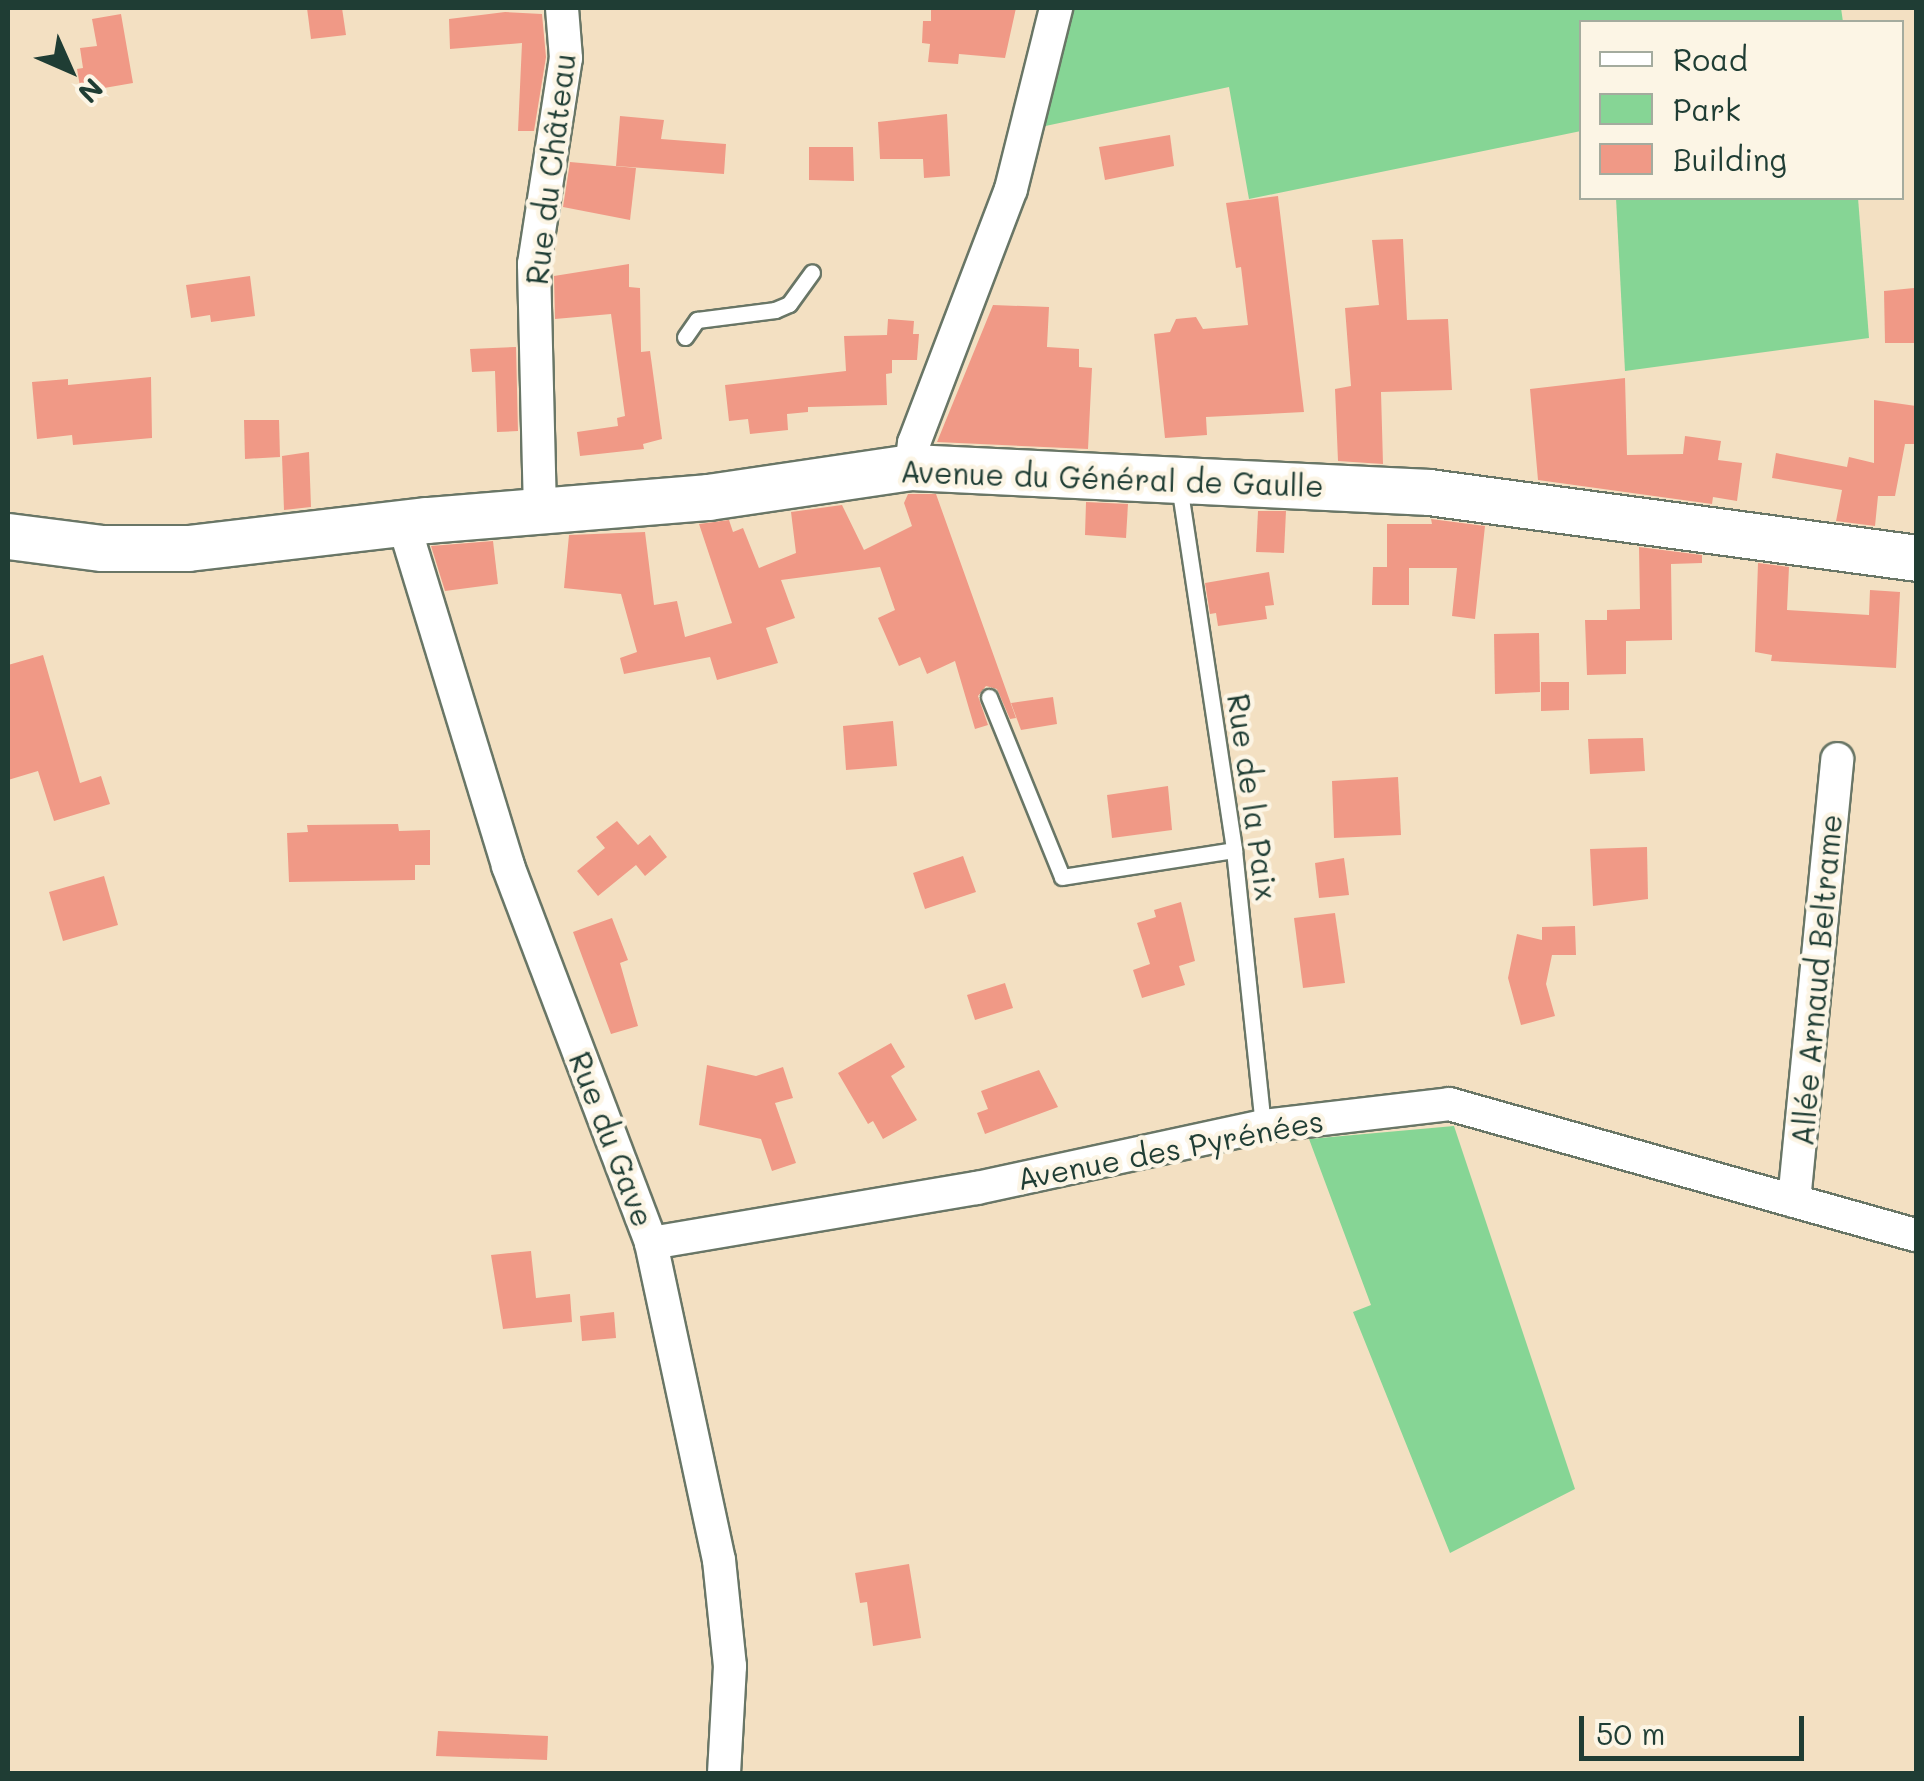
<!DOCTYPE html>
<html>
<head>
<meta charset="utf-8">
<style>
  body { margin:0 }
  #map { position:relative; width:1924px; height:1781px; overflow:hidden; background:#f3e0c2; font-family:Mali,sans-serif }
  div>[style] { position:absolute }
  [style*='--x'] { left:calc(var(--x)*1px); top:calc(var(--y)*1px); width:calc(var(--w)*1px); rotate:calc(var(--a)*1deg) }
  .green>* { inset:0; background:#86d595 }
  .building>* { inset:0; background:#f09986 }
  .roads { filter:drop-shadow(2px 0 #697666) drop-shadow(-2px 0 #697666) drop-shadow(0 2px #697666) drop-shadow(0 -2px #697666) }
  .service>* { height:15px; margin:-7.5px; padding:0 7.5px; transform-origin:7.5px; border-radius:7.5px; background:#fff }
  .minor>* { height:32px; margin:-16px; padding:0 16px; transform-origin:16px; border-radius:16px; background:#fff }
  .secondary>* { height:45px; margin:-22.5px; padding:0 22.5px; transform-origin:22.5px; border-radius:22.5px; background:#fff }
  span { translate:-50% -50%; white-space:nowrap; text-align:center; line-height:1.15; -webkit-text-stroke:9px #fcf5e5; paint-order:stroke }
  .street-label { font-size:30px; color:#1f3d34 }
  .frame { position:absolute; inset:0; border:10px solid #1f3d34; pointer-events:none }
  .legend { position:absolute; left:1579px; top:20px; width:325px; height:180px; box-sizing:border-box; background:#fcf5e5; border:2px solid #a4ab9e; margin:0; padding:12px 18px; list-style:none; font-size:30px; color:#1f3d34 }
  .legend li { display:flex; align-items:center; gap:20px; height:50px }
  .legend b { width:50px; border:2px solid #a4ab9e }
  .north { position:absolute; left:20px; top:20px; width:100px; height:100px; -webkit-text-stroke:8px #fcf5e5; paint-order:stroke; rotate:135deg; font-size:28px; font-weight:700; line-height:40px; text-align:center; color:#1f3d34 }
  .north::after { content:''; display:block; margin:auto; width:35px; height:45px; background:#1f3d34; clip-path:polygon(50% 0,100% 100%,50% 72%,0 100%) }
  .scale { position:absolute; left:1579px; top:1716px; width:225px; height:45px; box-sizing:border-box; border:5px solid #1f3d34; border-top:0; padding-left:12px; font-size:30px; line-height:35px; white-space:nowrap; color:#1f3d34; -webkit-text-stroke:8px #fcf5e5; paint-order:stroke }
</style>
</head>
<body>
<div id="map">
  <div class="green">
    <i style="clip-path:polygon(1064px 8px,1841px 8px,1843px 22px,1582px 22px,1581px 131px,1249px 199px,1229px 87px,1036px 128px)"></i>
    <i style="clip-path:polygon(1616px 198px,1858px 198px,1869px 338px,1625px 371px)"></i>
    <i style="clip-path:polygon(1454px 1126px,1575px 1489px,1450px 1553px,1353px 1312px,1371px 1305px,1309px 1139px)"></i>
  </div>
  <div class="building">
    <i style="clip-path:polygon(307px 8px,342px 8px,346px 35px,311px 39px)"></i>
    <i style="clip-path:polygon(931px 8px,1016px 8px,1005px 58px,959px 54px,958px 64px,928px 62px,930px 44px,922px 43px,923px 21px,931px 21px)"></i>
    <i style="clip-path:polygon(505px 12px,542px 14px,546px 57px,534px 131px,518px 131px,522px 43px,450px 49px,449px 19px)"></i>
    <i style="clip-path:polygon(121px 14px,133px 83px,81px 92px,77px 69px,83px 68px,80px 48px,97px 46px,92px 19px)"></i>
    <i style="clip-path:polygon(947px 114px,950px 176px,924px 178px,923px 159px,880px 159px,878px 122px)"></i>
    <i style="clip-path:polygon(620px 116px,664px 120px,661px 139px,726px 144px,724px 174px,616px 166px)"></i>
    <i style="clip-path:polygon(1170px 135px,1174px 166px,1105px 180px,1099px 147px)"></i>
    <i style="clip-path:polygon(809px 147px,853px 147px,854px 181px,809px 180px)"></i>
    <i style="clip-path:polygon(570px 162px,636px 168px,630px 220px,563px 207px)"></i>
    <i style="clip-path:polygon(1278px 196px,1304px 412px,1206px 417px,1207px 435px,1165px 438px,1154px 334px,1170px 332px,1176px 319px,1196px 317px,1203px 329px,1248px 325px,1241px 267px,1236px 268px,1226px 203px)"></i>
    <i style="clip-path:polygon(1403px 239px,1407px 320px,1448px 319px,1452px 390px,1381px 392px,1383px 464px,1338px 461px,1335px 389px,1351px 386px,1345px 308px,1379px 305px,1372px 240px)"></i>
    <i style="clip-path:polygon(629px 264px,629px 287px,640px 288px,641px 352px,650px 351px,662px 439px,643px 444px,644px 449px,580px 456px,577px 432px,618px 426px,617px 418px,625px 416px,611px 314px,555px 319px,554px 276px)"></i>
    <i style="clip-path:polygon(250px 276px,255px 316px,211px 322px,210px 315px,191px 318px,186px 285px)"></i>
    <i style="clip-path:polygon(1914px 288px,1915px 343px,1885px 343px,1884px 291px)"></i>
    <i style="clip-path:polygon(993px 305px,1049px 307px,1047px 347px,1079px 349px,1079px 367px,1092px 368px,1088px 449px,937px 442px)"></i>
    <i style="clip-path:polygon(888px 319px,914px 321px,913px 334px,919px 334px,917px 360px,892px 360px,892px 373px,886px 374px,887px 405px,808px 407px,808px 412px,787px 414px,788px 430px,750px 434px,748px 419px,729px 421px,725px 385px,846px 371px,844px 336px,887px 335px)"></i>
    <i style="clip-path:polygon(516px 347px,518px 431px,497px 432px,495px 371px,472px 372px,470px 349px)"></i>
    <i style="clip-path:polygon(151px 377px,152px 438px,73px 445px,72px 435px,37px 439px,32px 382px,68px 379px,68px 385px)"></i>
    <i style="clip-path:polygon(1625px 378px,1627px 455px,1683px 454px,1685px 436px,1721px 441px,1718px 460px,1742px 463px,1737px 501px,1713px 497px,1712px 504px,1538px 480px,1530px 389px)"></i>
    <i style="clip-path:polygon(1874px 400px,1916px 406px,1916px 444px,1905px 444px,1895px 496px,1878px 496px,1875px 526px,1836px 521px,1842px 490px,1772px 478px,1776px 453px,1847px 467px,1849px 457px,1874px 463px)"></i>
    <i style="clip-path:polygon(244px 420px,279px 420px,280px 457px,245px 459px)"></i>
    <i style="clip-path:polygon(309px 452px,311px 507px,284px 510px,282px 456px)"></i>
    <i style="clip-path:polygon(908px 494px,936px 494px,1016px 718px,1010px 719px,997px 689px,986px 686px,978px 696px,988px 725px,975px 729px,955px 661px,927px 674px,920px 657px,899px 666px,878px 618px,895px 610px,880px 567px,781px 580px,795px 618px,766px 628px,778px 663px,717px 680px,710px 657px,624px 674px,620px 658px,637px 652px,621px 594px,564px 588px,569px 535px,645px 532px,654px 605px,677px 601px,685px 637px,732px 623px,699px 524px,729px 520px,733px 532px,743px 528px,759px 568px,796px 553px,791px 512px,842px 505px,864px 550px,912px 526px,904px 503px)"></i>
    <i style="clip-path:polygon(1086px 502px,1128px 504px,1126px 538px,1085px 535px)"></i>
    <i style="clip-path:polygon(1258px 511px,1286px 511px,1284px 553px,1256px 552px)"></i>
    <i style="clip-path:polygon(1431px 519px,1485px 526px,1475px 619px,1452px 616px,1457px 568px,1409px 568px,1409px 605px,1372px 605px,1373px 567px,1387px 567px,1387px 524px,1432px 524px)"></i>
    <i style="clip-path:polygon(493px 541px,498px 584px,445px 591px,431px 546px)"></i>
    <i style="clip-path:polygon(1639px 547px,1702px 555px,1702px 563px,1671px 564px,1672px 640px,1626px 641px,1626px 674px,1587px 675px,1585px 620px,1607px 620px,1607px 610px,1640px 609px)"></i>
    <i style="clip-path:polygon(1758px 563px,1789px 567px,1787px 610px,1869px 615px,1870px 590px,1900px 592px,1896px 668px,1771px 661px,1772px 655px,1755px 652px)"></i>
    <i style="clip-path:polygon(1269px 572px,1274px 605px,1265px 606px,1267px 619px,1218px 626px,1216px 613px,1210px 614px,1205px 583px)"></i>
    <i style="clip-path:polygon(1539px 633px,1540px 692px,1495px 694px,1494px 634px)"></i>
    <i style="clip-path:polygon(43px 655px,80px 783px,101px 776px,110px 804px,54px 821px,38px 771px,8px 780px,8px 665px)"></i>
    <i style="clip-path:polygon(1541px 682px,1569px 682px,1569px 710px,1541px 711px)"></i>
    <i style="clip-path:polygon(1053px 697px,1057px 724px,1021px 730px,1011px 703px)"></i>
    <i style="clip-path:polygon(893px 721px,897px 766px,846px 770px,843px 726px)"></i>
    <i style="clip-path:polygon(1643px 738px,1645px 771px,1590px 774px,1588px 739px)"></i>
    <i style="clip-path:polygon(1398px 777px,1401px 835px,1334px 838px,1332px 781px)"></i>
    <i style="clip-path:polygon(1168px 786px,1172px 830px,1112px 838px,1107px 795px)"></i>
    <i style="clip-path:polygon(617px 821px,638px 845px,650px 835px,667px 857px,645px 876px,636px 865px,598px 896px,577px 871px,605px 848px,596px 837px)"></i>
    <i style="clip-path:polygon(398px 824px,399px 831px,430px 830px,430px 865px,415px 865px,415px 880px,289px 882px,287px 833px,308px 832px,307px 825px)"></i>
    <i style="clip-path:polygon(1647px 847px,1648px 899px,1593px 906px,1590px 849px)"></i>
    <i style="clip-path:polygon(963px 856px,976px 892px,925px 909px,913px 873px)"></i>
    <i style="clip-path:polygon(1344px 858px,1349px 895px,1319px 898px,1315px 863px)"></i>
    <i style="clip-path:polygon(104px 876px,118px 925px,63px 941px,49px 892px)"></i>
    <i style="clip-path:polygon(1181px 902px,1195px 961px,1179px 966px,1185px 985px,1142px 998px,1133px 970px,1150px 964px,1137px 923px,1156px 917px,1154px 910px)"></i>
    <i style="clip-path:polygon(1335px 913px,1345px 983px,1303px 988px,1294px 918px)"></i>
    <i style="clip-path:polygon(612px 918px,628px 960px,620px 963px,638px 1026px,611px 1034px,573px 932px)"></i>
    <i style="clip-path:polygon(1575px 926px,1576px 955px,1552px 955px,1546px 984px,1555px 1016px,1521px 1025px,1508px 978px,1517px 934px,1542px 940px,1542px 927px)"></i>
    <i style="clip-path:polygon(1005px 983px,1013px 1008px,975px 1020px,967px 995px)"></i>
    <i style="clip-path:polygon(891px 1043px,905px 1067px,891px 1076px,917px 1120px,883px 1139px,873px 1121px,868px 1124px,838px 1073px)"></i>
    <i style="clip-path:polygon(707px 1065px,756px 1076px,783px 1067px,793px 1098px,775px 1103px,796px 1163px,772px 1171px,761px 1139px,699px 1125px)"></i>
    <i style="clip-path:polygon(1039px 1070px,1058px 1107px,985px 1134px,977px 1113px,988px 1109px,981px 1091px)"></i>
    <i style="clip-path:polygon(531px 1251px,536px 1298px,570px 1294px,572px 1322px,503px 1329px,491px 1255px)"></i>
    <i style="clip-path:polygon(614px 1312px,616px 1338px,582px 1341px,580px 1316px)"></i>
    <i style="clip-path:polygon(909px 1564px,921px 1638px,873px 1646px,867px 1602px,860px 1603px,855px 1573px)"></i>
    <i style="clip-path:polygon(438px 1731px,548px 1736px,547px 1760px,436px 1756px)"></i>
  </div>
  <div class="roads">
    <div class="service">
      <i style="--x:685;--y:337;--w:21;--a:-55"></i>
      <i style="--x:697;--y:320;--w:79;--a:-7.3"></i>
      <i style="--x:775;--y:310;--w:15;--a:-23"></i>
      <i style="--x:789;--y:304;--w:39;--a:-54"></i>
      <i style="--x:1179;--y:485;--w:369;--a:81.4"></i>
      <i style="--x:1234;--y:850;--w:278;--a:84"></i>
      <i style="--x:989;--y:697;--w:194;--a:67.9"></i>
      <i style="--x:1062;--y:877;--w:174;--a:-8.9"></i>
    </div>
    <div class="minor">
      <i style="--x:911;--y:467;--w:24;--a:-83"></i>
      <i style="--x:914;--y:443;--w:272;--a:-69.1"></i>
      <i style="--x:1011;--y:189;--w:187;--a:-76"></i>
      <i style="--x:540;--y:511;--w:247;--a:-91.4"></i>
      <i style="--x:534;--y:264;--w:208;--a:-81.2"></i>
      <i style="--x:566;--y:58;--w:50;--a:-94.6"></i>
      <i style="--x:404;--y:525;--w:357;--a:73"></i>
      <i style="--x:508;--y:866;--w:403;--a:69.2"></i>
      <i style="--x:651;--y:1243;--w:324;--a:77.9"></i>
      <i style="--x:719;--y:1560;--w:107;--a:84.1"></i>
      <i style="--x:730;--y:1666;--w:108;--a:93.2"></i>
      <i style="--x:1794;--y:1201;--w:444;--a:-84.4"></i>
      <i style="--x:651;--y:1243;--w:331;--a:-9.6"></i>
      <i style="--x:977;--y:1188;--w:293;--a:-12.2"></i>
      <i style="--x:1263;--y:1126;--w:187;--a:-6.7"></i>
      <i style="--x:1449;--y:1104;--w:485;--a:15.7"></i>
    </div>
    <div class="secondary">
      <i style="--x:8;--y:536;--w:95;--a:7.3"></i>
      <i style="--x:102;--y:548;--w:86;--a:0"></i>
      <i style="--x:188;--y:548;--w:241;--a:-6.7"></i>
      <i style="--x:427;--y:520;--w:282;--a:-4.7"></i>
      <i style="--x:708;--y:497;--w:205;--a:-8.4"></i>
      <i style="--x:911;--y:467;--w:519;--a:2.76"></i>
      <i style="--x:1429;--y:492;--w:491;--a:7.7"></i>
    </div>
  </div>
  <div class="street-label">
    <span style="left:550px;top:169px;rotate:-83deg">Rue du Château</span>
    <span style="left:1112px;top:478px;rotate:2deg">Avenue du Général de Gaulle</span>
    <span style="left:1253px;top:797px;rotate:82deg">Rue de la Paix</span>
    <span style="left:1816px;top:980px;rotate:-85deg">Allée Arnaud Beltrame</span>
    <span style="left:612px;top:1139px;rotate:69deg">Rue du Gave</span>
    <span style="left:1170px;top:1149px;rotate:-11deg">Avenue des Pyrénées</span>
  </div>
  <div class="frame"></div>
  <ul class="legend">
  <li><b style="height:12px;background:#fff"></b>Road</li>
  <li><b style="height:28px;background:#86d595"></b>Park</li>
  <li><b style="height:28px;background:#f09986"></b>Building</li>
  </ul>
  <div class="north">N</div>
  <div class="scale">50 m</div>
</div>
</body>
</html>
